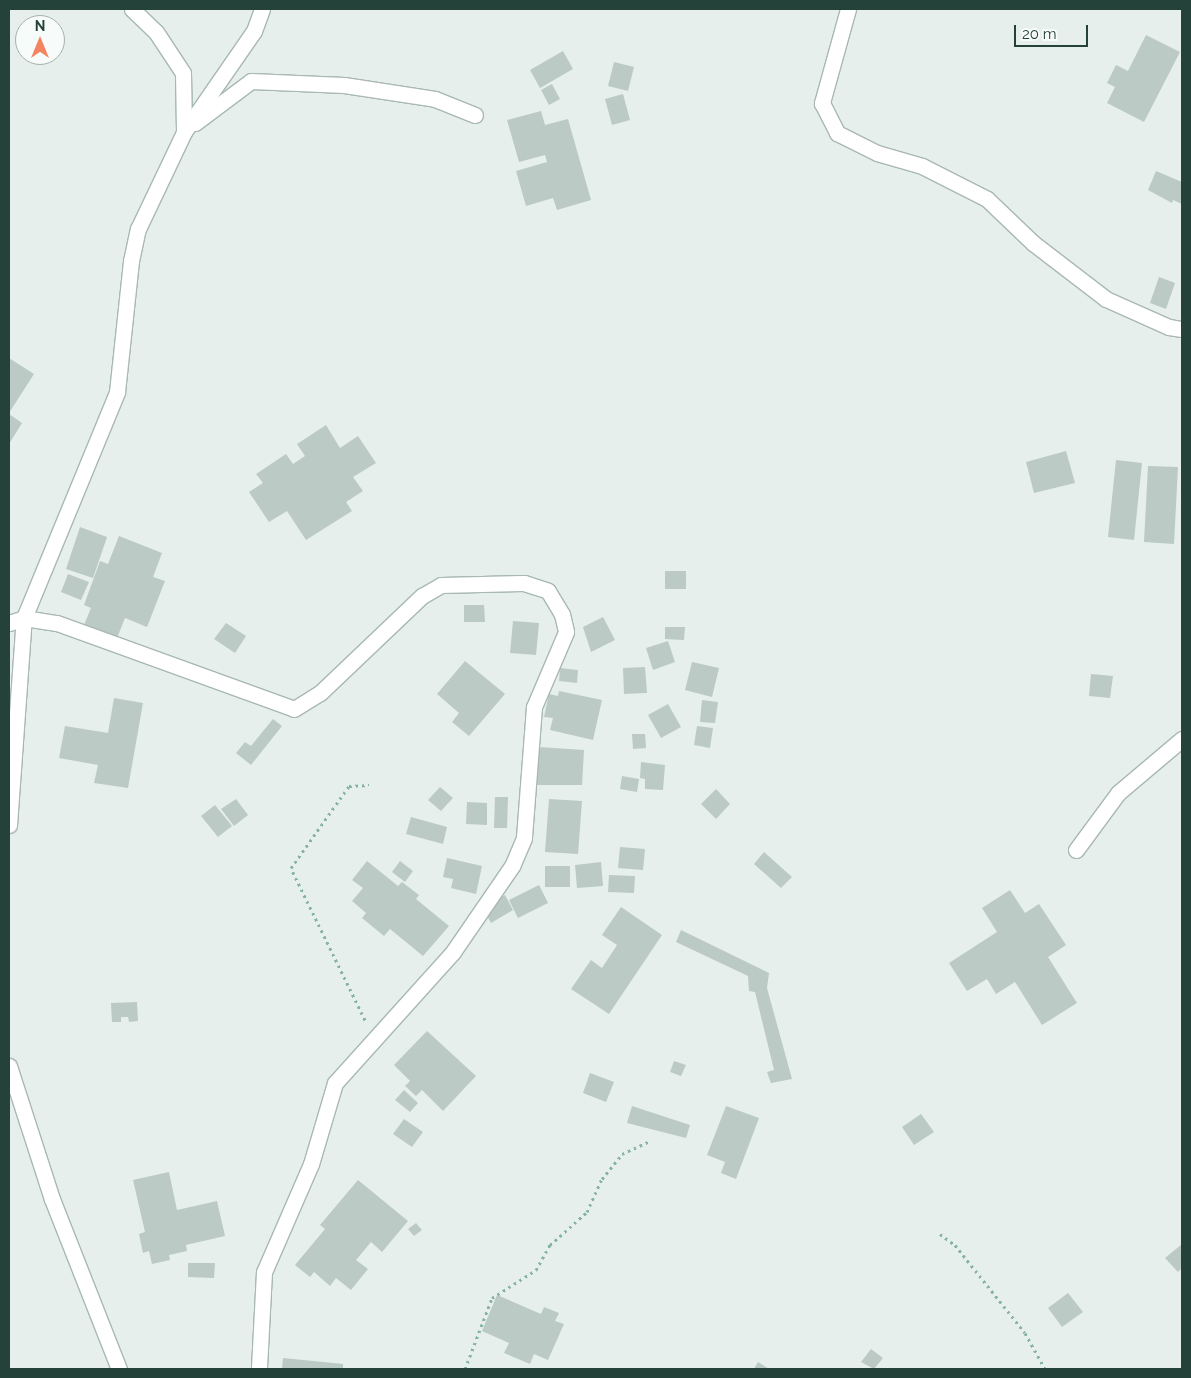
<!DOCTYPE html>
<html>
<head>
<meta charset="utf-8">
<style>
  body { margin:0 }
  #map { position:relative; width:1191px; height:1378px; overflow:hidden; background:#e6efeb; font-family:Raleway,sans-serif }
  div>[style] { position:absolute }
  [style*='--x'] { left:calc(var(--x)*1px); top:calc(var(--y)*1px); width:calc(var(--w)*1px); rotate:calc(var(--a)*1deg) }
  .building>* { inset:0; background:#bbcac4 }
  .path>* { height:3px; margin-top:-1.5px; transform-origin:0; background:repeating-linear-gradient(90deg,#86b3a5 0 2.5px,transparent 0 6.5px) }
  .roads { filter:drop-shadow(1px 0 #a8b8b2) drop-shadow(-1px 0 #a8b8b2) drop-shadow(0 1px #a8b8b2) drop-shadow(0 -1px #a8b8b2) }
  .minor>* { height:15px; margin:-7.5px; padding:0 7.5px; transform-origin:7.5px; border-radius:7.5px; background:#fff }
  span { translate:-50% -50%; white-space:nowrap; text-align:center; line-height:1.15; -webkit-text-stroke:4px #f7fbf9; paint-order:stroke }
  .frame { position:absolute; inset:0; border:10px solid #24423a; pointer-events:none }
  .north { position:absolute; left:15px; top:15px; width:50px; height:50px; box-sizing:border-box; background:#f7fbf9; border:1px solid #a3b1ad; border-radius:50%; rotate:0deg; font-size:14px; font-weight:700; line-height:20px; text-align:center; color:#24423a }
  .north::after { content:''; display:block; margin:auto; width:18px; height:22px; background:#f4845f; clip-path:polygon(50% 0,100% 100%,50% 72%,0 100%) }
  .scale { position:absolute; left:1014px; top:25px; width:74px; height:22px; box-sizing:border-box; border:2px solid #24423a; border-top:0; padding-left:6px; font-size:15px; line-height:18px; white-space:nowrap; color:#24423a; -webkit-text-stroke:4px #f7fbf9; paint-order:stroke }
</style>
</head>
<body>
<div id="map">
  <div class="building">
    <i style="clip-path:polygon(1146px 35px,1180px 52px,1144px 122px,1107px 103px,1115px 87px,1107px 83px,1116px 65px,1128px 71px)"></i>
    <i style="clip-path:polygon(563px 51px,573px 69px,540px 88px,530px 70px)"></i>
    <i style="clip-path:polygon(614px 62px,634px 67px,628px 91px,608px 86px)"></i>
    <i style="clip-path:polygon(552px 84px,560px 99px,549px 105px,541px 90px)"></i>
    <i style="clip-path:polygon(623px 94px,630px 120px,612px 125px,605px 99px)"></i>
    <i style="clip-path:polygon(541px 111px,545px 125px,568px 119px,591px 200px,557px 210px,553px 198px,526px 206px,516px 171px,547px 162px,545px 155px,519px 162px,507px 120px)"></i>
    <i style="clip-path:polygon(1156px 171px,1182px 182px,1182px 204px,1173px 200px,1172px 203px,1148px 190px)"></i>
    <i style="clip-path:polygon(1159px 277px,1175px 283px,1166px 309px,1150px 303px)"></i>
    <i style="clip-path:polygon(9px 358px,34px 374px,9px 413px)"></i>
    <i style="clip-path:polygon(9px 414px,22px 423px,9px 444px)"></i>
    <i style="clip-path:polygon(326px 425px,340px 448px,358px 436px,376px 463px,353px 477px,363px 491px,346px 502px,352px 511px,306px 540px,287px 511px,269px 522px,249px 492px,263px 483px,256px 474px,286px 454px,293px 464px,305px 456px,297px 444px)"></i>
    <i style="clip-path:polygon(1066px 451px,1075px 483px,1034px 493px,1026px 462px)"></i>
    <i style="clip-path:polygon(1116px 460px,1142px 463px,1134px 540px,1108px 537px)"></i>
    <i style="clip-path:polygon(1148px 466px,1178px 467px,1174px 544px,1144px 542px)"></i>
    <i style="clip-path:polygon(80px 527px,107px 537px,93px 578px,66px 569px)"></i>
    <i style="clip-path:polygon(119px 536px,162px 553px,153px 577px,165px 581px,147px 627px,125px 618px,117px 638px,84px 625px,91px 608px,84px 605px,100px 561px,108px 564px)"></i>
    <i style="clip-path:polygon(665px 571px,686px 571px,686px 589px,665px 589px)"></i>
    <i style="clip-path:polygon(68px 574px,89px 582px,81px 600px,61px 592px)"></i>
    <i style="clip-path:polygon(464px 605px,484px 605px,485px 622px,464px 622px)"></i>
    <i style="clip-path:polygon(603px 617px,615px 640px,591px 652px,583px 627px)"></i>
    <i style="clip-path:polygon(513px 621px,539px 623px,536px 655px,510px 653px)"></i>
    <i style="clip-path:polygon(226px 623px,246px 636px,235px 653px,214px 639px)"></i>
    <i style="clip-path:polygon(665px 627px,685px 627px,684px 640px,665px 639px)"></i>
    <i style="clip-path:polygon(668px 641px,675px 662px,653px 670px,646px 648px)"></i>
    <i style="clip-path:polygon(465px 661px,505px 694px,469px 736px,452px 722px,459px 713px,437px 694px)"></i>
    <i style="clip-path:polygon(692px 662px,719px 668px,712px 697px,685px 690px)"></i>
    <i style="clip-path:polygon(645px 667px,647px 693px,624px 694px,623px 668px)"></i>
    <i style="clip-path:polygon(560px 668px,578px 670px,577px 683px,559px 681px)"></i>
    <i style="clip-path:polygon(1091px 674px,1113px 676px,1110px 698px,1089px 696px)"></i>
    <i style="clip-path:polygon(559px 691px,602px 700px,593px 740px,550px 730px,553px 718px,544px 717px,549px 694px,558px 696px)"></i>
    <i style="clip-path:polygon(114px 698px,143px 703px,128px 788px,94px 783px,98px 765px,59px 758px,65px 726px,108px 733px)"></i>
    <i style="clip-path:polygon(702px 700px,718px 702px,715px 723px,700px 722px)"></i>
    <i style="clip-path:polygon(668px 704px,681px 727px,661px 738px,648px 715px)"></i>
    <i style="clip-path:polygon(273px 719px,282px 726px,251px 765px,236px 753px,245px 742px,251px 746px)"></i>
    <i style="clip-path:polygon(697px 726px,713px 728px,710px 748px,694px 745px)"></i>
    <i style="clip-path:polygon(632px 734px,645px 734px,646px 748px,633px 749px)"></i>
    <i style="clip-path:polygon(539px 747px,584px 750px,582px 785px,537px 785px)"></i>
    <i style="clip-path:polygon(641px 762px,665px 765px,663px 790px,645px 789px,645px 779px,640px 778px)"></i>
    <i style="clip-path:polygon(622px 776px,639px 779px,637px 792px,620px 789px)"></i>
    <i style="clip-path:polygon(440px 787px,453px 798px,441px 811px,428px 800px)"></i>
    <i style="clip-path:polygon(716px 789px,730px 804px,716px 819px,701px 804px)"></i>
    <i style="clip-path:polygon(495px 797px,508px 797px,507px 828px,494px 828px)"></i>
    <i style="clip-path:polygon(236px 799px,248px 815px,234px 826px,221px 809px)"></i>
    <i style="clip-path:polygon(549px 799px,582px 801px,578px 854px,545px 852px)"></i>
    <i style="clip-path:polygon(467px 802px,487px 803px,487px 825px,466px 824px)"></i>
    <i style="clip-path:polygon(215px 805px,232px 826px,218px 837px,201px 816px)"></i>
    <i style="clip-path:polygon(411px 817px,447px 827px,443px 844px,406px 834px)"></i>
    <i style="clip-path:polygon(620px 847px,645px 849px,643px 870px,618px 868px)"></i>
    <i style="clip-path:polygon(764px 852px,792px 877px,781px 888px,754px 864px)"></i>
    <i style="clip-path:polygon(447px 858px,482px 866px,476px 894px,451px 888px,453px 879px,443px 877px)"></i>
    <i style="clip-path:polygon(367px 861px,398px 886px,402px 882px,419px 895px,416px 899px,449px 926px,423px 956px,390px 929px,384px 936px,362px 918px,366px 913px,352px 901px,363px 888px,352px 880px)"></i>
    <i style="clip-path:polygon(400px 861px,413px 871px,405px 882px,392px 872px)"></i>
    <i style="clip-path:polygon(601px 862px,603px 886px,577px 888px,575px 865px)"></i>
    <i style="clip-path:polygon(545px 866px,570px 866px,570px 887px,545px 887px)"></i>
    <i style="clip-path:polygon(609px 875px,635px 876px,634px 893px,608px 892px)"></i>
    <i style="clip-path:polygon(539px 885px,548px 903px,518px 918px,509px 900px)"></i>
    <i style="clip-path:polygon(1010px 890px,1025px 913px,1039px 904px,1066px 945px,1048px 957px,1077px 1003px,1042px 1025px,1015px 982px,996px 994px,987px 979px,967px 991px,949px 963px,997px 932px,982px 908px)"></i>
    <i style="clip-path:polygon(505px 895px,513px 910px,491px 923px,485px 912px,492px 908px,490px 904px)"></i>
    <i style="clip-path:polygon(621px 907px,662px 935px,609px 1014px,571px 989px,591px 960px,602px 968px,617px 945px,602px 935px)"></i>
    <i style="clip-path:polygon(681px 930px,769px 973px,767px 988px,792px 1079px,771px 1083px,767px 1072px,774px 1070px,755px 992px,749px 991px,748px 976px,676px 942px)"></i>
    <i style="clip-path:polygon(137px 1002px,138px 1021px,129px 1022px,128px 1017px,121px 1017px,121px 1022px,112px 1022px,111px 1003px)"></i>
    <i style="clip-path:polygon(427px 1031px,476px 1076px,443px 1111px,422px 1090px,416px 1096px,405px 1086px,410px 1081px,394px 1065px)"></i>
    <i style="clip-path:polygon(674px 1061px,686px 1065px,681px 1076px,670px 1072px)"></i>
    <i style="clip-path:polygon(590px 1073px,614px 1082px,606px 1102px,583px 1093px)"></i>
    <i style="clip-path:polygon(404px 1090px,418px 1103px,410px 1112px,395px 1100px)"></i>
    <i style="clip-path:polygon(632px 1106px,690px 1125px,686px 1138px,627px 1123px)"></i>
    <i style="clip-path:polygon(726px 1106px,759px 1118px,736px 1179px,721px 1173px,725px 1162px,707px 1155px)"></i>
    <i style="clip-path:polygon(921px 1114px,934px 1132px,914px 1145px,902px 1127px)"></i>
    <i style="clip-path:polygon(404px 1119px,423px 1132px,412px 1147px,393px 1134px)"></i>
    <i style="clip-path:polygon(169px 1172px,177px 1210px,217px 1201px,225px 1236px,186px 1245px,187px 1251px,169px 1255px,170px 1260px,152px 1264px,149px 1251px,143px 1253px,139px 1234px,145px 1232px,133px 1180px)"></i>
    <i style="clip-path:polygon(358px 1180px,408px 1221px,382px 1252px,371px 1242px,356px 1260px,368px 1269px,351px 1290px,336px 1278px,330px 1286px,314px 1272px,310px 1277px,295px 1265px,325px 1229px,320px 1225px)"></i>
    <i style="clip-path:polygon(416px 1223px,422px 1230px,414px 1236px,408px 1229px)"></i>
    <i style="clip-path:polygon(1182px 1244px,1182px 1268px,1178px 1272px,1165px 1258px)"></i>
    <i style="clip-path:polygon(188px 1263px,215px 1263px,214px 1278px,188px 1277px)"></i>
    <i style="clip-path:polygon(1068px 1293px,1083px 1312px,1062px 1327px,1048px 1308px)"></i>
    <i style="clip-path:polygon(497px 1295px,541px 1314px,544px 1307px,559px 1313px,555px 1321px,564px 1324px,548px 1360px,534px 1354px,530px 1364px,504px 1353px,509px 1343px,482px 1331px)"></i>
    <i style="clip-path:polygon(871px 1349px,883px 1358px,874px 1369px,861px 1362px)"></i>
    <i style="clip-path:polygon(283px 1358px,343px 1364px,343px 1369px,282px 1369px)"></i>
    <i style="clip-path:polygon(758px 1362px,769px 1369px,754px 1369px)"></i>
  </div>
  <div class="path">
    <i style="--x:365;--y:1020;--w:169;--a:-116"></i>
    <i style="--x:291;--y:868;--w:100;--a:-54.7"></i>
    <i style="--x:349;--y:786;--w:20;--a:-3"></i>
    <i style="--x:940;--y:1234;--w:19;--a:36"></i>
    <i style="--x:955;--y:1245;--w:112;--a:51.5"></i>
    <i style="--x:1025;--y:1333;--w:41;--a:60.9"></i>
    <i style="--x:465;--y:1369;--w:76;--a:-69.2"></i>
    <i style="--x:492;--y:1298;--w:52;--a:-32.5"></i>
    <i style="--x:536;--y:1270;--w:29;--a:-61"></i>
    <i style="--x:550;--y:1245;--w:50;--a:-41.7"></i>
    <i style="--x:587;--y:1212;--w:36;--a:-66"></i>
    <i style="--x:602;--y:1179;--w:32;--a:-51"></i>
    <i style="--x:622;--y:1154;--w:31;--a:-25"></i>
  </div>
  <div class="roads">
    <div class="minor">
      <i style="--x:132;--y:9;--w:33;--a:44"></i>
      <i style="--x:156;--y:32;--w:49;--a:56.6"></i>
      <i style="--x:183;--y:73;--w:59;--a:89"></i>
      <i style="--x:848;--y:9;--w:98;--a:105.5"></i>
      <i style="--x:822;--y:103;--w:34;--a:63"></i>
      <i style="--x:837;--y:133;--w:45;--a:26.6"></i>
      <i style="--x:877;--y:153;--w:47;--a:16.1"></i>
      <i style="--x:922;--y:166;--w:73;--a:26.9"></i>
      <i style="--x:987;--y:199;--w:64;--a:43.7"></i>
      <i style="--x:1033;--y:243;--w:92;--a:37.5"></i>
      <i style="--x:1106;--y:299;--w:69;--a:24"></i>
      <i style="--x:1169;--y:327;--w:13;--a:9"></i>
      <i style="--x:195;--y:123;--w:70;--a:-36.9"></i>
      <i style="--x:251;--y:81;--w:93;--a:2.5"></i>
      <i style="--x:344;--y:85;--w:92;--a:8.7"></i>
      <i style="--x:435;--y:99;--w:43;--a:21.8"></i>
      <i style="--x:9;--y:623;--w:16;--a:-18"></i>
      <i style="--x:24;--y:618;--w:33;--a:9"></i>
      <i style="--x:57;--y:623;--w:252;--a:19.9"></i>
      <i style="--x:294;--y:709;--w:31;--a:-32"></i>
      <i style="--x:320;--y:693;--w:141;--a:-43.6"></i>
      <i style="--x:422;--y:596;--w:22;--a:-30"></i>
      <i style="--x:441;--y:585;--w:83;--a:-1.4"></i>
      <i style="--x:524;--y:583;--w:25;--a:18"></i>
      <i style="--x:548;--y:591;--w:27;--a:59"></i>
      <i style="--x:562;--y:614;--w:18;--a:77"></i>
      <i style="--x:566;--y:632;--w:82;--a:113.1"></i>
      <i style="--x:534;--y:707;--w:131;--a:94.4"></i>
      <i style="--x:524;--y:838;--w:30;--a:113"></i>
      <i style="--x:512;--y:866;--w:104;--a:124.5"></i>
      <i style="--x:453;--y:952;--w:176;--a:132"></i>
      <i style="--x:335;--y:1083;--w:84;--a:106.5"></i>
      <i style="--x:311;--y:1164;--w:118;--a:113.5"></i>
      <i style="--x:264;--y:1272;--w:97;--a:93"></i>
      <i style="--x:9;--y:825;--w:208;--a:-85.9"></i>
      <i style="--x:24;--y:618;--w:244;--a:-67.6"></i>
      <i style="--x:117;--y:392;--w:132;--a:-83.9"></i>
      <i style="--x:131;--y:261;--w:33;--a:-78"></i>
      <i style="--x:138;--y:229;--w:107;--a:-64.6"></i>
      <i style="--x:184;--y:132;--w:123;--a:-55.3"></i>
      <i style="--x:254;--y:31;--w:23;--a:-70"></i>
      <i style="--x:1076;--y:850;--w:71;--a:-53.6"></i>
      <i style="--x:1118;--y:793;--w:84;--a:-40.2"></i>
      <i style="--x:9;--y:1066;--w:140;--a:72.1"></i>
      <i style="--x:52;--y:1199;--w:183;--a:68.5"></i>
    </div>
  </div>
  <div class="frame"></div>
  <div class="north">N</div>
  <div class="scale">20 m</div>
</div>
</body>
</html>
